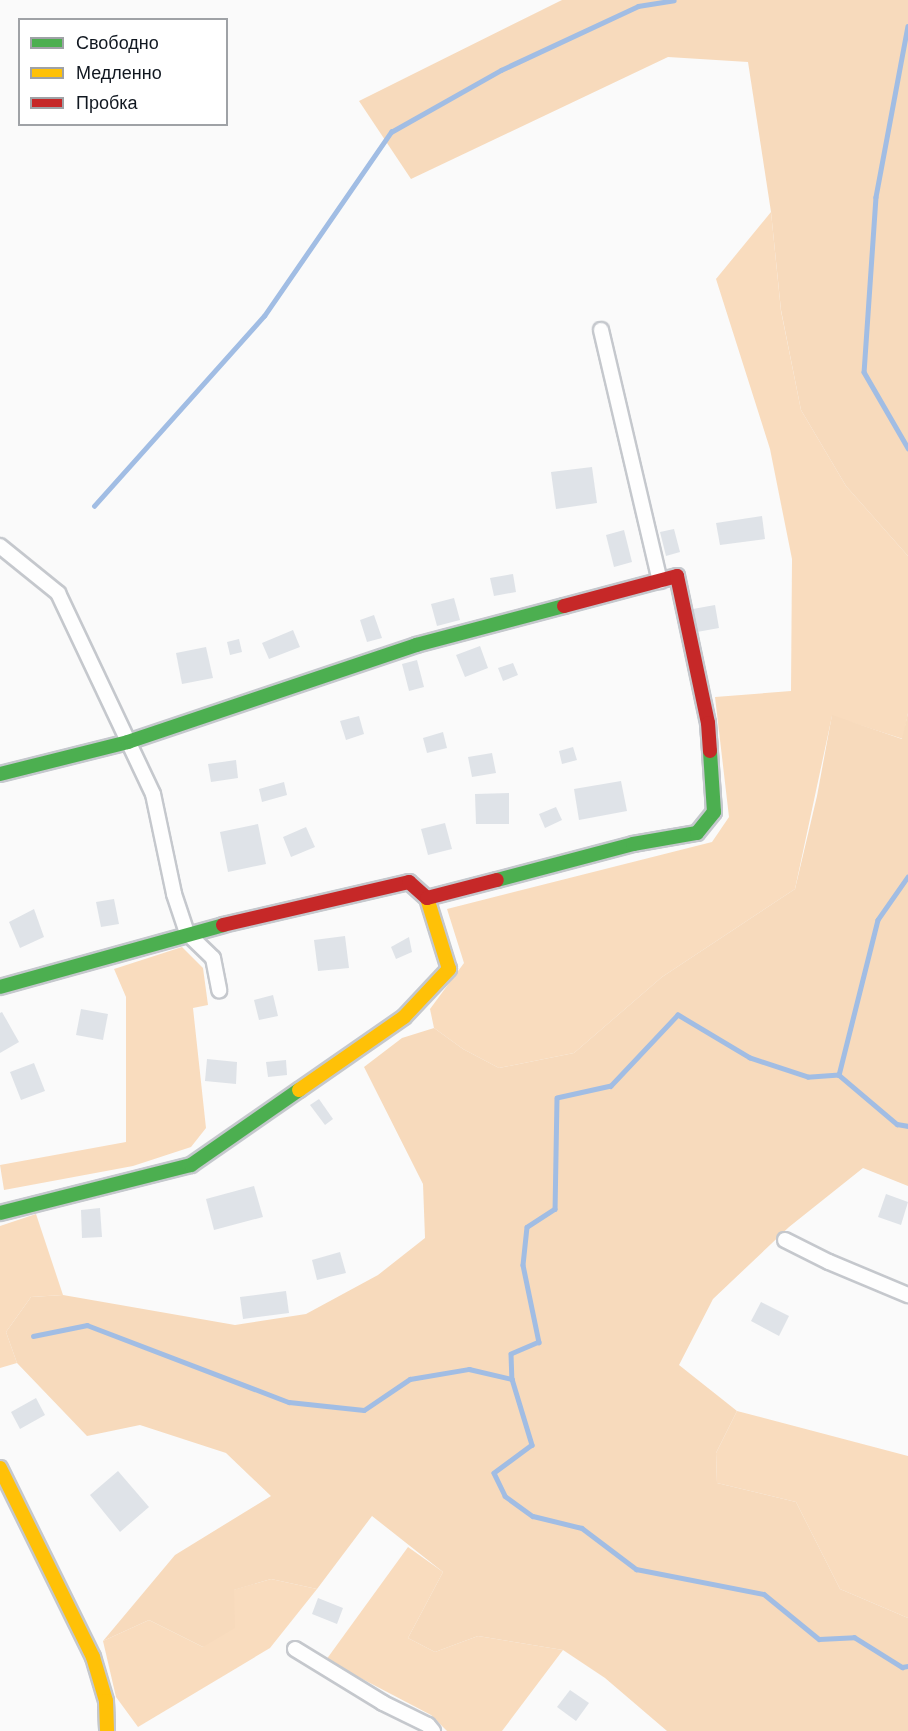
<!DOCTYPE html>
<html>
<head>
<meta charset="utf-8">
<style>
  body { margin:0 }
  #map { position:relative; width:908px; height:1731px; overflow:hidden; background:#fafafa; font-family:"DM Sans",sans-serif }
  div>[style] { position:absolute }
  [style*='--x'] { left:calc(var(--x)*1px); top:calc(var(--y)*1px); width:calc(var(--w)*1px); rotate:calc(var(--a)*1deg) }
  .green>* { inset:0; background:#f9dcbe }
  .forest>* { inset:0; background:#f7dabc }
  .stream>* { height:4.5px; margin:-2.25px; padding:0 2.25px; transform-origin:2.25px; border-radius:2.25px; background:#a1bde4 }
  .building>* { inset:0; background:#dfe3e8 }
  .roads { filter:drop-shadow(2px 0 #c5c8cd) drop-shadow(-2px 0 #c5c8cd) drop-shadow(0 2px #c5c8cd) drop-shadow(0 -2px #c5c8cd) }
  .street>* { height:14px; margin:-7px; padding:0 7px; transform-origin:7px; border-radius:7px; background:#fefefe }
  .fast>* { height:14px; margin:-7px; padding:0 7px; transform-origin:7px; border-radius:7px; background:#4caf50 }
  .slow>* { height:14px; margin:-7px; padding:0 7px; transform-origin:7px; border-radius:7px; background:#ffc107 }
  .jam>* { height:14px; margin:-7px; padding:0 7px; transform-origin:7px; border-radius:7px; background:#c62828 }
  span { translate:-50% -50%; white-space:nowrap; text-align:center; line-height:1.15; -webkit-text-stroke:5px #fff; paint-order:stroke }
  .legend { position:absolute; left:18px; top:18px; width:210px; height:108px; box-sizing:border-box; background:#fff; border:2px solid #9fa2a6; margin:0; padding:8px 10px; list-style:none; font-size:18px; color:#101720 }
  .legend li { display:flex; align-items:center; gap:12px; height:30px }
  .legend b { width:30px; border:2px solid #9fa2a6 }
</style>
</head>
<body>
<div id="map">
  <div class="green">
    <i style="clip-path:polygon(771px 212px,781px 311px,801px 410px,846px 486px,908px 556px,908px 713px,903px 739px,832px 716px,795px 889px,662px 977px,574px 1053px,499px 1068px,463px 1049px,434px 1028px,430px 1009px,464px 963px,447px 909px,712px 842px,729px 817px,715px 697px,791px 691px,792px 559px,770px 449px,716px 279px)"></i>
    <i style="clip-path:polygon(182px 947px,203px 968px,208px 1005px,193px 1008px,206px 1128px,191px 1147px,133px 1166px,4px 1190px,0 1165px,126px 1142px,126px 997px,114px 969px)"></i>
    <i style="clip-path:polygon(36px 1214px,63px 1295px,31px 1297px,6px 1332px,17px 1363px,0 1368px,0 1226px)"></i>
    <i style="clip-path:polygon(737px 1411px,908px 1456px,908px 1618px,840px 1589px,796px 1502px,717px 1483px,716px 1453px)"></i>
    <i style="clip-path:polygon(408px 1547px,443px 1572px,408px 1638px,435px 1652px,478px 1636px,563px 1650px,502px 1731px,447px 1731px,431px 1715px,326px 1660px)"></i>
    <i style="clip-path:polygon(271px 1579px,317px 1589px,270px 1648px,138px 1727px,116px 1697px,103px 1641px,149px 1620px,203px 1647px,233px 1590px)"></i>
  </div>
  <div class="forest">
    <i style="clip-path:polygon(562px 0,908px 0,908px 556px,846px 486px,801px 410px,781px 310px,771px 212px,748px 62px,668px 57px,411px 179px,359px 101px)"></i>
    <i style="clip-path:polygon(908px 713px,908px 1186px,863px 1168px,789px 1227px,713px 1299px,679px 1365px,737px 1411px,716px 1453px,717px 1483px,796px 1502px,840px 1589px,908px 1618px,908px 1731px,667px 1731px,605px 1678px,563px 1650px,478px 1636px,435px 1652px,408px 1638px,443px 1572px,372px 1516px,317px 1589px,271px 1579px,234px 1590px,235px 1628px,203px 1647px,149px 1620px,103px 1641px,175px 1555px,271px 1496px,226px 1453px,140px 1425px,87px 1436px,17px 1363px,6px 1332px,31px 1297px,63px 1295px,235px 1325px,306px 1314px,378px 1275px,425px 1238px,423px 1184px,364px 1067px,402px 1038px,434px 1028px,463px 1049px,499px 1068px,574px 1053px,662px 977px,795px 889px,817px 796px,832px 715px,902px 739px)"></i>
  </div>
  <div class="stream">
    <i style="--x:908;--y:26;--w:174;--a:100.6"></i>
    <i style="--x:876;--y:197;--w:175;--a:93.9"></i>
    <i style="--x:864;--y:372;--w:88;--a:59.9"></i>
    <i style="--x:94;--y:506;--w:255;--a:-48.2"></i>
    <i style="--x:264;--y:316;--w:224;--a:-55.4"></i>
    <i style="--x:391;--y:132;--w:126;--a:-29.4"></i>
    <i style="--x:501;--y:70;--w:151;--a:-25"></i>
    <i style="--x:638;--y:6;--w:36;--a:-9"></i>
    <i style="--x:908;--y:877;--w:52;--a:124.9"></i>
    <i style="--x:878;--y:920;--w:160;--a:104.1"></i>
    <i style="--x:839;--y:1075;--w:31;--a:176"></i>
    <i style="--x:808;--y:1077;--w:61;--a:-161.9"></i>
    <i style="--x:750;--y:1058;--w:84;--a:-149.2"></i>
    <i style="--x:678;--y:1015;--w:98;--a:133.3"></i>
    <i style="--x:611;--y:1086;--w:55;--a:167.5"></i>
    <i style="--x:557;--y:1098;--w:111;--a:91"></i>
    <i style="--x:555;--y:1209;--w:33;--a:147"></i>
    <i style="--x:527;--y:1227;--w:38;--a:96"></i>
    <i style="--x:523;--y:1265;--w:79;--a:78.3"></i>
    <i style="--x:539;--y:1342;--w:30;--a:157"></i>
    <i style="--x:511;--y:1354;--w:25;--a:88"></i>
    <i style="--x:512;--y:1379;--w:69;--a:73.1"></i>
    <i style="--x:532;--y:1445;--w:47;--a:143.6"></i>
    <i style="--x:494;--y:1473;--w:25;--a:64"></i>
    <i style="--x:505;--y:1496;--w:34;--a:36"></i>
    <i style="--x:533;--y:1516;--w:50;--a:13.8"></i>
    <i style="--x:582;--y:1528;--w:68;--a:37.2"></i>
    <i style="--x:636;--y:1569;--w:130;--a:11.1"></i>
    <i style="--x:764;--y:1594;--w:71;--a:39.3"></i>
    <i style="--x:819;--y:1639;--w:35;--a:-3"></i>
    <i style="--x:854;--y:1637;--w:57;--a:32"></i>
    <i style="--x:902;--y:1667;--w:6;--a:-9"></i>
    <i style="--x:839;--y:1075;--w:76;--a:40.2"></i>
    <i style="--x:897;--y:1124;--w:11;--a:10"></i>
    <i style="--x:33;--y:1336;--w:55;--a:-11.5"></i>
    <i style="--x:87;--y:1325;--w:216;--a:20.9"></i>
    <i style="--x:289;--y:1402;--w:75;--a:6.1"></i>
    <i style="--x:364;--y:1410;--w:55;--a:-34"></i>
    <i style="--x:410;--y:1379;--w:60;--a:-9.6"></i>
    <i style="--x:469;--y:1369;--w:44;--a:13.1"></i>
  </div>
  <div class="building">
    <i style="clip-path:polygon(592px 467px,597px 503px,556px 509px,551px 472px)"></i>
    <i style="clip-path:polygon(762px 516px,765px 539px,720px 545px,716px 523px)"></i>
    <i style="clip-path:polygon(674px 529px,680px 552px,666px 556px,660px 532px)"></i>
    <i style="clip-path:polygon(624px 530px,632px 562px,614px 567px,606px 535px)"></i>
    <i style="clip-path:polygon(513px 574px,516px 592px,494px 596px,490px 578px)"></i>
    <i style="clip-path:polygon(454px 598px,460px 620px,437px 626px,431px 604px)"></i>
    <i style="clip-path:polygon(715px 605px,719px 628px,697px 632px,693px 609px)"></i>
    <i style="clip-path:polygon(374px 615px,382px 638px,367px 642px,360px 620px)"></i>
    <i style="clip-path:polygon(293px 630px,300px 647px,269px 659px,262px 643px)"></i>
    <i style="clip-path:polygon(239px 639px,242px 652px,230px 655px,227px 642px)"></i>
    <i style="clip-path:polygon(480px 646px,488px 668px,465px 677px,456px 655px)"></i>
    <i style="clip-path:polygon(206px 647px,213px 678px,182px 684px,176px 653px)"></i>
    <i style="clip-path:polygon(417px 660px,424px 687px,409px 691px,402px 664px)"></i>
    <i style="clip-path:polygon(513px 663px,518px 675px,503px 681px,498px 668px)"></i>
    <i style="clip-path:polygon(359px 716px,364px 734px,346px 740px,340px 721px)"></i>
    <i style="clip-path:polygon(443px 732px,447px 748px,427px 753px,423px 738px)"></i>
    <i style="clip-path:polygon(573px 747px,577px 760px,562px 764px,559px 751px)"></i>
    <i style="clip-path:polygon(492px 753px,496px 773px,472px 777px,468px 757px)"></i>
    <i style="clip-path:polygon(236px 760px,238px 778px,211px 782px,208px 764px)"></i>
    <i style="clip-path:polygon(621px 781px,627px 811px,579px 820px,574px 789px)"></i>
    <i style="clip-path:polygon(284px 782px,287px 795px,262px 802px,259px 789px)"></i>
    <i style="clip-path:polygon(509px 793px,509px 824px,476px 824px,475px 794px)"></i>
    <i style="clip-path:polygon(556px 807px,562px 820px,545px 828px,539px 814px)"></i>
    <i style="clip-path:polygon(445px 823px,452px 849px,428px 855px,421px 829px)"></i>
    <i style="clip-path:polygon(258px 824px,266px 864px,228px 872px,220px 832px)"></i>
    <i style="clip-path:polygon(306px 827px,315px 847px,291px 857px,283px 837px)"></i>
    <i style="clip-path:polygon(114px 899px,119px 924px,101px 927px,96px 902px)"></i>
    <i style="clip-path:polygon(34px 909px,44px 937px,20px 948px,9px 922px)"></i>
    <i style="clip-path:polygon(345px 936px,349px 968px,318px 971px,314px 940px)"></i>
    <i style="clip-path:polygon(409px 937px,412px 952px,396px 959px,391px 947px)"></i>
    <i style="clip-path:polygon(273px 995px,278px 1016px,259px 1020px,254px 1000px)"></i>
    <i style="clip-path:polygon(81px 1009px,108px 1014px,103px 1040px,76px 1035px)"></i>
    <i style="clip-path:polygon(2px 1012px,19px 1042px,0 1053px,0 1013px)"></i>
    <i style="clip-path:polygon(207px 1059px,237px 1062px,236px 1084px,205px 1081px)"></i>
    <i style="clip-path:polygon(286px 1060px,287px 1075px,268px 1077px,266px 1062px)"></i>
    <i style="clip-path:polygon(34px 1063px,45px 1091px,21px 1100px,10px 1072px)"></i>
    <i style="clip-path:polygon(319px 1099px,333px 1119px,325px 1125px,310px 1105px)"></i>
    <i style="clip-path:polygon(254px 1186px,263px 1217px,214px 1230px,206px 1199px)"></i>
    <i style="clip-path:polygon(886px 1194px,908px 1202px,901px 1225px,878px 1217px)"></i>
    <i style="clip-path:polygon(100px 1208px,102px 1237px,82px 1238px,81px 1210px)"></i>
    <i style="clip-path:polygon(340px 1252px,346px 1273px,317px 1280px,312px 1260px)"></i>
    <i style="clip-path:polygon(286px 1291px,289px 1313px,243px 1319px,240px 1297px)"></i>
    <i style="clip-path:polygon(761px 1302px,789px 1316px,779px 1336px,751px 1321px)"></i>
    <i style="clip-path:polygon(36px 1398px,45px 1415px,20px 1429px,11px 1412px)"></i>
    <i style="clip-path:polygon(118px 1471px,149px 1507px,120px 1532px,90px 1495px)"></i>
    <i style="clip-path:polygon(318px 1598px,343px 1608px,337px 1624px,312px 1614px)"></i>
    <i style="clip-path:polygon(570px 1690px,589px 1703px,576px 1721px,557px 1707px)"></i>
  </div>
  <div class="roads">
    <div class="street">
      <i style="--x:601;--y:330;--w:258;--a:76.8"></i>
      <i style="--x:0;--y:546;--w:75;--a:39"></i>
      <i style="--x:58;--y:593;--w:222;--a:64.7"></i>
      <i style="--x:153;--y:794;--w:102;--a:78.1"></i>
      <i style="--x:174;--y:894;--w:41;--a:71.6"></i>
      <i style="--x:187;--y:933;--w:36;--a:44"></i>
      <i style="--x:213;--y:958;--w:33;--a:79"></i>
      <i style="--x:785;--y:1240;--w:49;--a:26.6"></i>
      <i style="--x:829;--y:1262;--w:86;--a:22.7"></i>
      <i style="--x:295;--y:1649;--w:103;--a:31.5"></i>
      <i style="--x:383;--y:1703;--w:50;--a:26.1"></i>
      <i style="--x:428;--y:1725;--w:8;--a:50"></i>
    </div>
    <div class="fast">
      <i style="--x:0;--y:774;--w:132;--a:-14"></i>
      <i style="--x:128;--y:742;--w:304;--a:-18.6"></i>
      <i style="--x:416;--y:645;--w:153;--a:-14.8"></i>
      <i style="--x:497;--y:880;--w:141;--a:-14.8"></i>
      <i style="--x:633;--y:844;--w:65;--a:-9.8"></i>
      <i style="--x:697;--y:833;--w:27;--a:-51"></i>
      <i style="--x:714;--y:812;--w:61;--a:-93.8"></i>
      <i style="--x:0;--y:987;--w:231;--a:-15.5"></i>
      <i style="--x:0;--y:1213;--w:197;--a:-14.1"></i>
      <i style="--x:191;--y:1165;--w:131;--a:-34.8"></i>
    </div>
    <div class="slow">
      <i style="--x:299;--y:1090;--w:128;--a:-34.8"></i>
      <i style="--x:404;--y:1017;--w:66;--a:-46.8"></i>
      <i style="--x:449;--y:969;--w:74;--a:-107.2"></i>
      <i style="--x:0;--y:1468;--w:211;--a:63.8"></i>
      <i style="--x:93;--y:1657;--w:46;--a:73.5"></i>
      <i style="--x:106;--y:1701;--w:30;--a:88"></i>
    </div>
    <div class="jam">
      <i style="--x:564;--y:606;--w:117;--a:-14.9"></i>
      <i style="--x:677;--y:576;--w:150;--a:78.1"></i>
      <i style="--x:708;--y:723;--w:28;--a:86"></i>
      <i style="--x:223;--y:925;--w:191;--a:-13"></i>
      <i style="--x:409;--y:882;--w:24;--a:42"></i>
      <i style="--x:427;--y:898;--w:72;--a:-14.4"></i>
    </div>
  </div>
  <ul class="legend">
  <li><b style="height:8px;background:#4caf50"></b>Свободно</li>
  <li><b style="height:8px;background:#ffc107"></b>Медленно</li>
  <li><b style="height:8px;background:#c62828"></b>Пробка</li>
  </ul>
</div>
</body>
</html>
